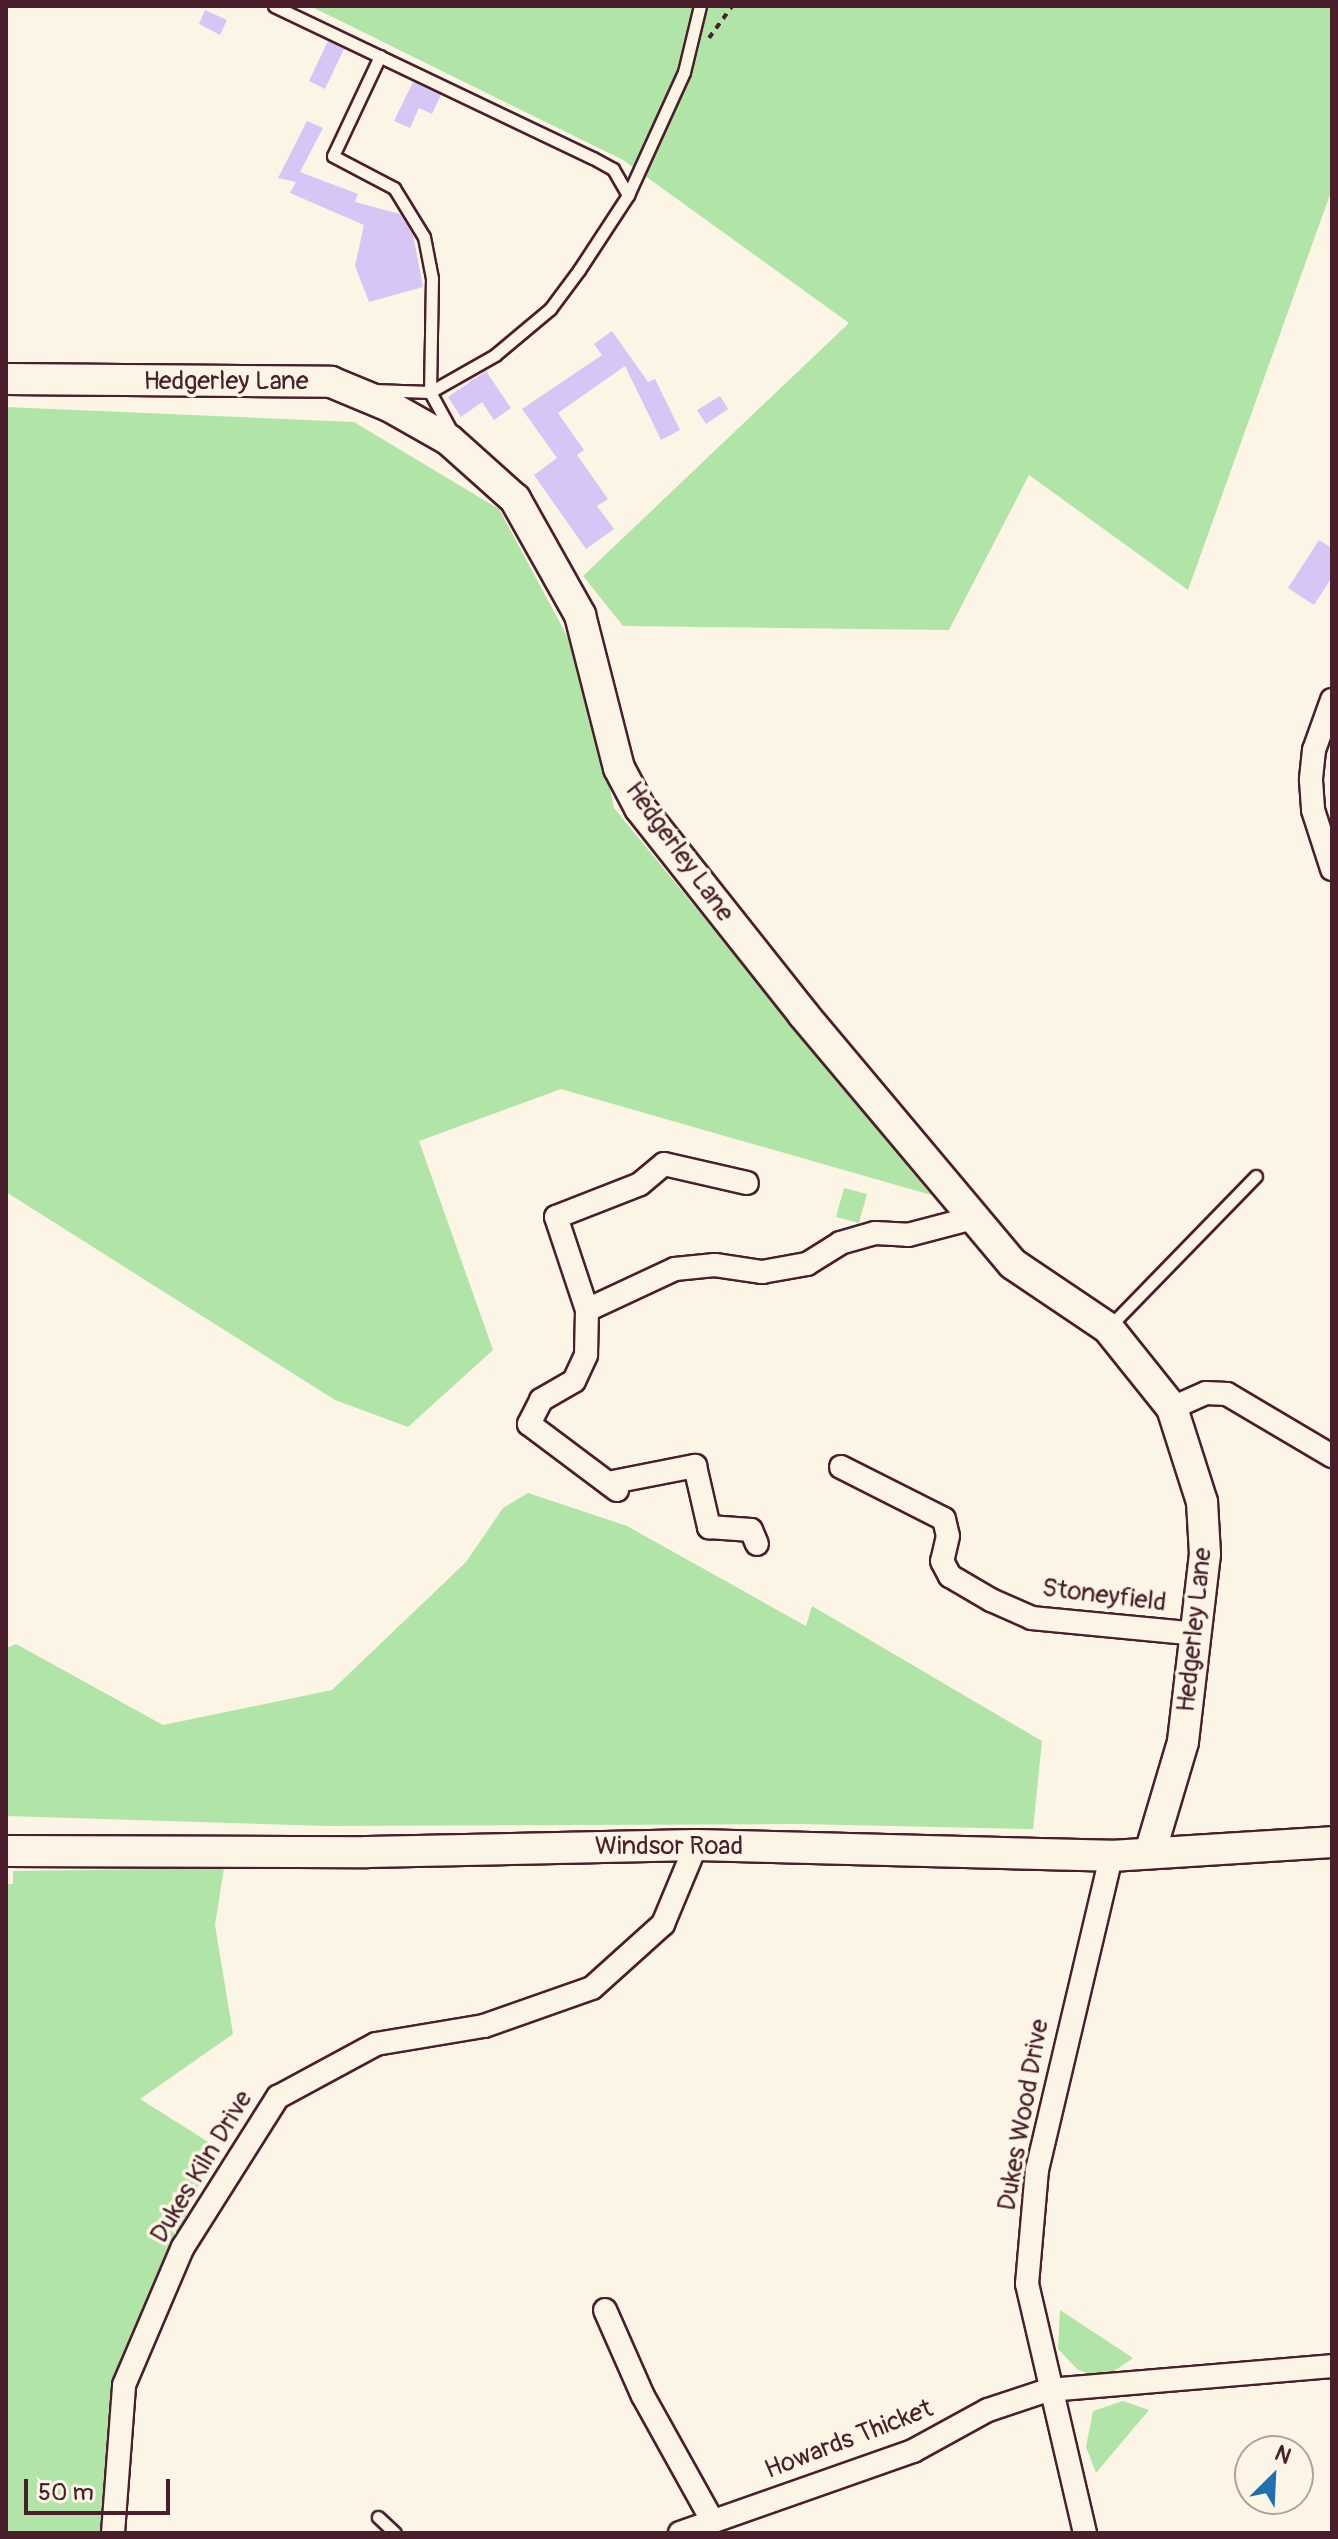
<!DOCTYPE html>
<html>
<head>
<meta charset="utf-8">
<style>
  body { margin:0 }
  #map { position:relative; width:1338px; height:2539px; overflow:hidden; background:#fcf5e5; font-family:Pangolin,sans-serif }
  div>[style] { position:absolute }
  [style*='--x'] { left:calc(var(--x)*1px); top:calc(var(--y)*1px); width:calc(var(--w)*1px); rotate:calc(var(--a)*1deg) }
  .green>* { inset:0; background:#b0e5a7 }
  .building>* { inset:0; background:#d7c5f6 }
  .path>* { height:4px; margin-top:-2px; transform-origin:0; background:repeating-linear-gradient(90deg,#4a1f2b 0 6px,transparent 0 12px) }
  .roads { filter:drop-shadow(2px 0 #4a1f2b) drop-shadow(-2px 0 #4a1f2b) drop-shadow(0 2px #4a1f2b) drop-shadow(0 -2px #4a1f2b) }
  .lane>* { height:11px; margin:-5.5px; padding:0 5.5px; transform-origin:5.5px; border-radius:5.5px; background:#fcf5e5 }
  .street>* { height:22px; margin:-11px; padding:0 11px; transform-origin:11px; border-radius:11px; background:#fcf5e5 }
  .secondary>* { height:30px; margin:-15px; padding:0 15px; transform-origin:15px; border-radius:15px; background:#fcf5e5 }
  span { translate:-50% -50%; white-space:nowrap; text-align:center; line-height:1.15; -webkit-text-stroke:7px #fcf5e5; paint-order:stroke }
  .street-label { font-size:26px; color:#4a1f2b }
  .frame { position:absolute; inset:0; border:8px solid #4a1f2b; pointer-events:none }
  .north { position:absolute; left:1234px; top:2435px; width:80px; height:80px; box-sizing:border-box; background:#fcf5e5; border:2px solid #b59f9b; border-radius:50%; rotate:24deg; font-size:22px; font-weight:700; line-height:32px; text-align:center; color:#4a1f2b }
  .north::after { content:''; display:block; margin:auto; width:28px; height:36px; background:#1f6fb2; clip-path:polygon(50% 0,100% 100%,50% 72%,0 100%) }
  .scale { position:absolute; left:24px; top:2479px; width:146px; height:36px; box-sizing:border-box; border:4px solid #4a1f2b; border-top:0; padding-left:10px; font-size:24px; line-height:28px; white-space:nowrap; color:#4a1f2b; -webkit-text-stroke:6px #fcf5e5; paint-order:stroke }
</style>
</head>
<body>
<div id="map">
  <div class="green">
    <i style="clip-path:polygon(310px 6px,1332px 6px,1332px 189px,1188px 590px,1029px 475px,949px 630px,623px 626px,583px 576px,849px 323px,623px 160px)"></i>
    <i style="clip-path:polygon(6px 407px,354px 422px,499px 509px,587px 673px,614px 808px,931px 1195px,561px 1089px,419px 1141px,493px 1350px,408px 1427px,335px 1400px,6px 1192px)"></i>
    <i style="clip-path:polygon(844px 1188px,867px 1194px,859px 1223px,836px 1217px)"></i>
    <i style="clip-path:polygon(528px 1493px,627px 1526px,806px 1626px,812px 1606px,1042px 1741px,1033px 1829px,798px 1824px,326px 1826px,6px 1816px,6px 1648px,16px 1644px,163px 1725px,332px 1690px,466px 1562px,503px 1508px)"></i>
    <i style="clip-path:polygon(224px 1868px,215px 1925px,233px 2034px,140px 2099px,221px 2150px,198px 2187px,126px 2359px,126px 2533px,6px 2533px,6px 1884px,13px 1884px,13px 1871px)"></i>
    <i style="clip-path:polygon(1060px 2310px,1133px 2358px,1104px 2378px,1078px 2370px,1058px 2349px)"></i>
    <i style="clip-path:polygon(1123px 2401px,1149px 2410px,1096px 2473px,1086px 2447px,1093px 2411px)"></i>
  </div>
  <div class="building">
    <i style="clip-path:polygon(205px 10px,227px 20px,220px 35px,199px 24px)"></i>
    <i style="clip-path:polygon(328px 41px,344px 49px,325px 89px,309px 81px)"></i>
    <i style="clip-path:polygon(413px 82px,441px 95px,432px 114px,419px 108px,410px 128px,394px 121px)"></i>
    <i style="clip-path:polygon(307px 121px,323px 128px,300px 172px,358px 194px,355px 202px,400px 214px,413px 235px,423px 287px,369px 302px,355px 266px,364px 225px,290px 193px,296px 182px,278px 178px)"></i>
    <i style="clip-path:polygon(612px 331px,648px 382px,655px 379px,680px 430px,661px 440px,625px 366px,558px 413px,584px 450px,577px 455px,608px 499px,597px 506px,614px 529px,586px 549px,534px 475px,557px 458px,522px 409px,602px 355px,594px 344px)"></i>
    <i style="clip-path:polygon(486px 371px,511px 408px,494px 420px,482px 402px,461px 417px,448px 397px)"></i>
    <i style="clip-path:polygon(720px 396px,728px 409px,706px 424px,697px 410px)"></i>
    <i style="clip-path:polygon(1319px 540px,1332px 548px,1332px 577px,1314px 605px,1288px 588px)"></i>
  </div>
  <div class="path">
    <i style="--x:709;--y:38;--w:39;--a:-54"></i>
  </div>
  <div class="roads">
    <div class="lane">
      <i style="--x:274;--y:6;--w:353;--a:25.5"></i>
      <i style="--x:593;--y:158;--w:23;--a:29"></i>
      <i style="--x:613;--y:169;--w:30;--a:60"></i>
      <i style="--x:380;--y:56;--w:110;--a:115.2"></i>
      <i style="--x:333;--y:156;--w:69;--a:27.7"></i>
      <i style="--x:394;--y:188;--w:57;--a:58.5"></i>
      <i style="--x:424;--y:237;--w:42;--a:79"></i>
      <i style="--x:432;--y:278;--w:114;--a:91"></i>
      <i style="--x:430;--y:392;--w:75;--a:-29.6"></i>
      <i style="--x:495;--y:355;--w:72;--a:-39.9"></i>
      <i style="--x:550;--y:309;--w:49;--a:-53.4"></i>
      <i style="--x:579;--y:270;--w:90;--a:-56.8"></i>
      <i style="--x:628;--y:195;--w:135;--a:-65.5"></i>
      <i style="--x:684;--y:72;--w:68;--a:-76.4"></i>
      <i style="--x:373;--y:390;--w:57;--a:2"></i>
      <i style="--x:430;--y:392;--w:48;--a:61.3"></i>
      <i style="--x:1108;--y:1328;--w:212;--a:-45.8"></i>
      <i style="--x:378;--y:2517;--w:23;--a:43"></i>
    </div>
    <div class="street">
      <i style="--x:1332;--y:700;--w:53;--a:109.8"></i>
      <i style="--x:1314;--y:750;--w:30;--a:96"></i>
      <i style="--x:1311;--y:780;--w:30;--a:86"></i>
      <i style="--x:1313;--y:810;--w:62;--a:72.1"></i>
      <i style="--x:587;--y:1310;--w:97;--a:-25"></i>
      <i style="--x:675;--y:1269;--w:40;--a:-5.7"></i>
      <i style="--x:715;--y:1265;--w:48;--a:8.5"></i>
      <i style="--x:762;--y:1272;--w:46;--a:-10.1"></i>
      <i style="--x:807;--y:1264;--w:39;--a:-32"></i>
      <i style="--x:840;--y:1243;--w:36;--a:-16"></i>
      <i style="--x:875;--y:1233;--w:33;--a:3"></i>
      <i style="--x:908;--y:1235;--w:67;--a:-14.7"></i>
      <i style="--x:1172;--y:1408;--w:37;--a:-24"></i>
      <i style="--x:1206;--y:1393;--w:21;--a:3"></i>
      <i style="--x:1227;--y:1394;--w:122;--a:30.6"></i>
      <i style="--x:841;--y:1467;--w:115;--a:26.8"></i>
      <i style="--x:944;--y:1519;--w:17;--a:77"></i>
      <i style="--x:948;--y:1536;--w:26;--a:103"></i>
      <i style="--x:942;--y:1561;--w:17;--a:62"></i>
      <i style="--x:950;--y:1576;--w:48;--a:30.3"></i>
      <i style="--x:991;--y:1600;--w:45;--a:23.7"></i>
      <i style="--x:1032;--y:1618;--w:166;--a:5.5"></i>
      <i style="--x:608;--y:1483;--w:89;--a:-11.1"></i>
      <i style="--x:695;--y:1466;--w:63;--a:77.1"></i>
      <i style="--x:709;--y:1527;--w:42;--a:4.1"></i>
      <i style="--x:751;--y:1530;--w:15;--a:67"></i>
      <i style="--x:617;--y:1490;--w:110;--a:-143.1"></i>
      <i style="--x:529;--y:1424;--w:27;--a:-63"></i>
      <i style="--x:541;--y:1400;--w:38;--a:-30"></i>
      <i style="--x:574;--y:1381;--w:29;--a:-65"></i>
      <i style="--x:586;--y:1355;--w:45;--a:-88.7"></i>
      <i style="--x:587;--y:1310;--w:98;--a:-108.4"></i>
      <i style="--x:556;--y:1217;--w:90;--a:-21.4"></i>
      <i style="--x:640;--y:1184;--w:31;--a:-40"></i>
      <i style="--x:664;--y:1164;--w:85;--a:12.9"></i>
      <i style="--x:605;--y:2310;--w:94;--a:66.2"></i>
      <i style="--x:643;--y:2396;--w:142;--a:60.9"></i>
      <i style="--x:113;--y:2533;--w:148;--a:-85.7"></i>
      <i style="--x:124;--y:2385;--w:150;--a:-66.9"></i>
      <i style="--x:183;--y:2247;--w:178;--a:-57.7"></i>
      <i style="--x:278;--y:2097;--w:111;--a:-28.4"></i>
      <i style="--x:376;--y:2044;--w:109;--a:-9.5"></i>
      <i style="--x:484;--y:2026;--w:114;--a:-19.4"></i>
      <i style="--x:592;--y:1988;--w:96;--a:-42"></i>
      <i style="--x:663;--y:1924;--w:86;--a:-67.3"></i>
      <i style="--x:680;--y:2533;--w:247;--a:-19.4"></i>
      <i style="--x:913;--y:2451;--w:85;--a:-28.7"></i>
      <i style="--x:988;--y:2410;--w:63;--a:-18.4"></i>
      <i style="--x:1048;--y:2390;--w:285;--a:-4.8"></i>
      <i style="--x:1085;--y:2533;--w:256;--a:-103.1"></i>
      <i style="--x:1027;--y:2284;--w:114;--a:-85"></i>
      <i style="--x:1037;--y:2170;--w:323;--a:-76.7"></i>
    </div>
    <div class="secondary">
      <i style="--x:6;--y:379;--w:325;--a:0.5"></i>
      <i style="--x:331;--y:382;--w:63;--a:22.5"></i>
      <i style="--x:389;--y:406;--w:69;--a:29.5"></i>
      <i style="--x:449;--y:440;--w:89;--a:41.8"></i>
      <i style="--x:515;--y:499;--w:133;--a:60.7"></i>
      <i style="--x:580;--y:615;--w:158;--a:75.7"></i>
      <i style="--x:619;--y:768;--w:45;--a:62.3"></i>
      <i style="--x:640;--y:808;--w:263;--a:51.6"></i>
      <i style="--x:803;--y:1014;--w:326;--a:50"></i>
      <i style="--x:1013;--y:1264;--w:115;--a:34"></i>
      <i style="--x:1108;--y:1328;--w:102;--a:51.3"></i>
      <i style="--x:1172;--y:1408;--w:99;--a:72.3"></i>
      <i style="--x:1202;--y:1502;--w:52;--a:86.7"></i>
      <i style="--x:1205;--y:1554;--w:189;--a:96.7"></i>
      <i style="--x:1183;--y:1742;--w:116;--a:106.6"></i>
      <i style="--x:6;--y:1851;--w:361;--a:0.2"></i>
      <i style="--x:367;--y:1852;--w:329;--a:-1.2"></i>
      <i style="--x:696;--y:1845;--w:415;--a:1.5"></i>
      <i style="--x:1111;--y:1856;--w:221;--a:-3.6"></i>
    </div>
  </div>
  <div class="street-label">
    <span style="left:226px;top:382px">Hedgerley Lane</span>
    <span style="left:679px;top:852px;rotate:54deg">Hedgerley Lane</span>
    <span style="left:1104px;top:1596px;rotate:7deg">Stoneyfield</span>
    <span style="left:1195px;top:1630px;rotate:-84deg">Hedgerley Lane</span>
    <span style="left:669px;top:1847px">Windsor Road</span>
    <span style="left:1024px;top:2115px;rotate:-80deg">Dukes Wood Drive</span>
    <span style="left:202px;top:2167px;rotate:-59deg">Dukes Kiln Drive</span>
    <span style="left:849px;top:2440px;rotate:-21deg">Howards Thicket</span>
  </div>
  <div class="frame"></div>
  <div class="north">N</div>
  <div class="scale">50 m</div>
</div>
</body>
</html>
